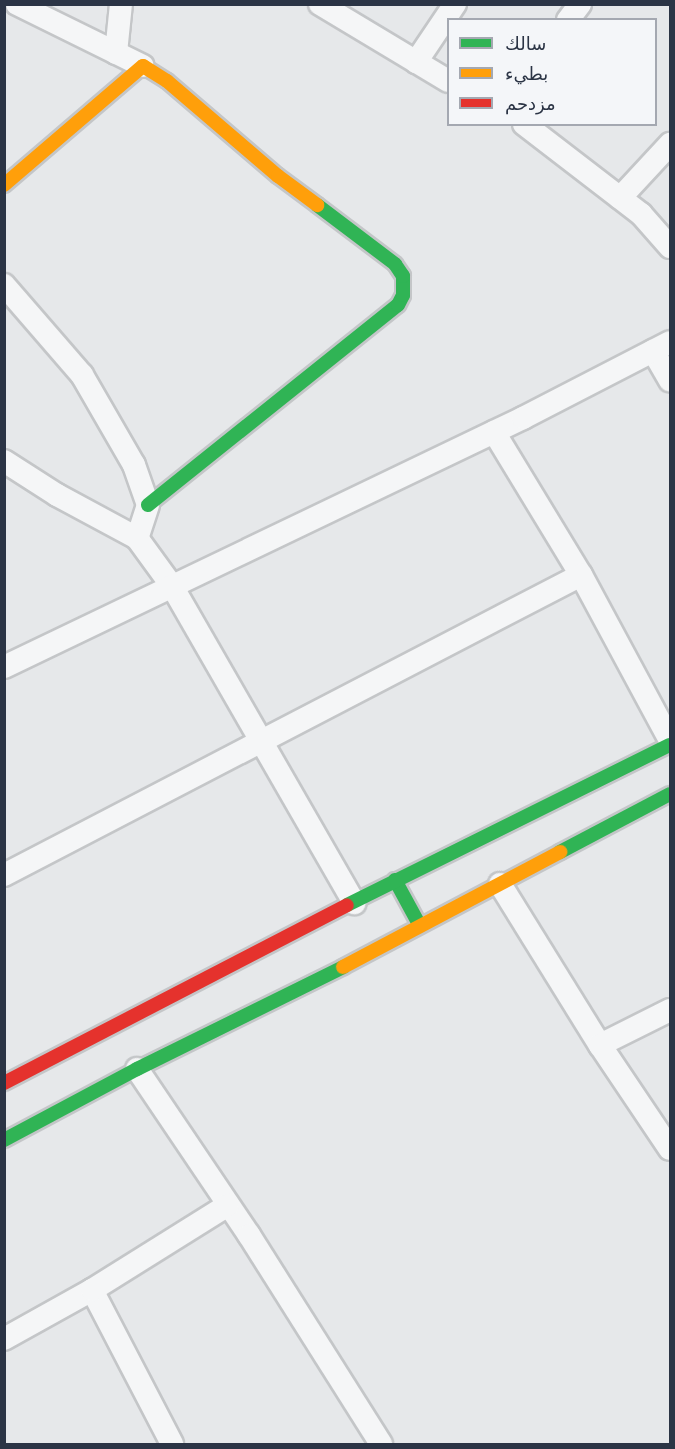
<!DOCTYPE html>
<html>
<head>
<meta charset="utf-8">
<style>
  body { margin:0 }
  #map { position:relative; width:675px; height:1449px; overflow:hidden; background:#e6e8ea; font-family:"DejaVu Sans","Noto Sans Arabic",sans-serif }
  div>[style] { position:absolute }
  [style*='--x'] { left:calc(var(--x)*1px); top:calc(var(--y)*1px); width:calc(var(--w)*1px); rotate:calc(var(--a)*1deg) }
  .roads { filter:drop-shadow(2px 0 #c4c6c8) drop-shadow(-2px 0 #c4c6c8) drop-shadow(0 2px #c4c6c8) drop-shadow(0 -2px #c4c6c8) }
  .street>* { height:22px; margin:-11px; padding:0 11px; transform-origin:11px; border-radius:11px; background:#f5f6f7 }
  .fast>* { height:14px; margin:-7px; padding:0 7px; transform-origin:7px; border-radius:7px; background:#30b455 }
  .slow>* { height:14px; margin:-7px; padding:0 7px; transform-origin:7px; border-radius:7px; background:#ff9f0a }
  .jam>* { height:14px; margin:-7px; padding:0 7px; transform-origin:7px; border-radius:7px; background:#e5322d }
  span { translate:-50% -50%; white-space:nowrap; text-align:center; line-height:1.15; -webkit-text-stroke:4.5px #f4f6f9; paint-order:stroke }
  .frame { position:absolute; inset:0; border:6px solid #2b3445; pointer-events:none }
  .legend { position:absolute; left:447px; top:18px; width:210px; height:108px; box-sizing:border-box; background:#f4f6f9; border:2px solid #a4a8b1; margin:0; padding:8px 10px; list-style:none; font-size:18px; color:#2b3445 }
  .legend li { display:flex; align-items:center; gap:12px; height:30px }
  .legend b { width:30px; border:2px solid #a4a8b1 }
</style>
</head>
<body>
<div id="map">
  <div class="roads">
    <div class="street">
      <i style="--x:17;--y:4;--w:140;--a:26.2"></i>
      <i style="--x:320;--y:4;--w:149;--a:31"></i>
      <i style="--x:568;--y:20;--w:20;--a:-53"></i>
      <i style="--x:116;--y:53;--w:49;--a:-84.2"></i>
      <i style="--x:416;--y:62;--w:70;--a:-56.1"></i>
      <i style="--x:524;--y:124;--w:148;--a:37.6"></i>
      <i style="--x:641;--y:214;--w:44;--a:48.7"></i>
      <i style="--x:620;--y:198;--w:74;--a:-47.2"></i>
      <i style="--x:4;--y:285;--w:119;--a:49.1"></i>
      <i style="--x:82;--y:375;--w:104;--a:60"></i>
      <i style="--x:134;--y:465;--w:42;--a:70.7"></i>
      <i style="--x:148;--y:505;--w:35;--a:108"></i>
      <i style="--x:137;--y:538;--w:59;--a:53.9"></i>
      <i style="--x:172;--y:586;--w:366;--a:60.1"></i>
      <i style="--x:653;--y:351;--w:34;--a:60"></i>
      <i style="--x:494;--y:432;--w:167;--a:58.7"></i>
      <i style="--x:581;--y:575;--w:187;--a:61.7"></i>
      <i style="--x:4;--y:461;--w:63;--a:32.7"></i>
      <i style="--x:57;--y:495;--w:91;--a:28.3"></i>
      <i style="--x:4;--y:667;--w:576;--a:-25.63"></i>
      <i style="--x:523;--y:418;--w:165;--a:-27.3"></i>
      <i style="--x:4;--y:875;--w:650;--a:-27.47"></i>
      <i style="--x:500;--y:884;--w:190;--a:58.2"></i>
      <i style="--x:600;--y:1045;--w:125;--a:56.1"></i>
      <i style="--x:600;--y:1045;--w:78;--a:-26.6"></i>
      <i style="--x:137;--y:1069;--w:200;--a:56"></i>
      <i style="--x:249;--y:1235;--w:247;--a:57.7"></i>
      <i style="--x:92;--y:1290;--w:174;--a:62.5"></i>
      <i style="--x:4;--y:1339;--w:101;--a:-29.1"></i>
      <i style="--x:92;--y:1290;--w:160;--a:-32"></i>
    </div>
    <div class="fast">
      <i style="--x:148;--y:505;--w:320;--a:-38.7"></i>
      <i style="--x:398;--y:305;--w:11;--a:-63"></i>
      <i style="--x:403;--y:295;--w:19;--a:-90"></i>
      <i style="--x:403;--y:276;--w:14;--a:-124"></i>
      <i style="--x:395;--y:264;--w:98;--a:-142.9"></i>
      <i style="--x:560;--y:852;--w:124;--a:-27.8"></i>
      <i style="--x:395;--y:880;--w:52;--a:61.5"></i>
      <i style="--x:347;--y:905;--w:360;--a:-26.4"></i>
      <i style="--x:4;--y:1140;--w:151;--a:-28.1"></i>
      <i style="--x:137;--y:1069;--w:230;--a:-26.3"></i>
    </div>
    <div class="slow">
      <i style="--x:4;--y:185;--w:183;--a:-40.6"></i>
      <i style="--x:143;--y:66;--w:28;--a:32"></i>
      <i style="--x:167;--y:81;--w:146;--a:40.6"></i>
      <i style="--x:278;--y:176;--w:49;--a:36.6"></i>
      <i style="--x:343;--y:967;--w:246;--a:-27.9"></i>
    </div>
    <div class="jam">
      <i style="--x:4;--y:1083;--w:386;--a:-27.4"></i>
    </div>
  </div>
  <div class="frame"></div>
  <ul class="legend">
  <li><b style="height:8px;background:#30b455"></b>سالك</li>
  <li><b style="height:8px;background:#ff9f0a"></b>بطيء</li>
  <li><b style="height:8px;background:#e5322d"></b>مزدحم</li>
  </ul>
</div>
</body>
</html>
